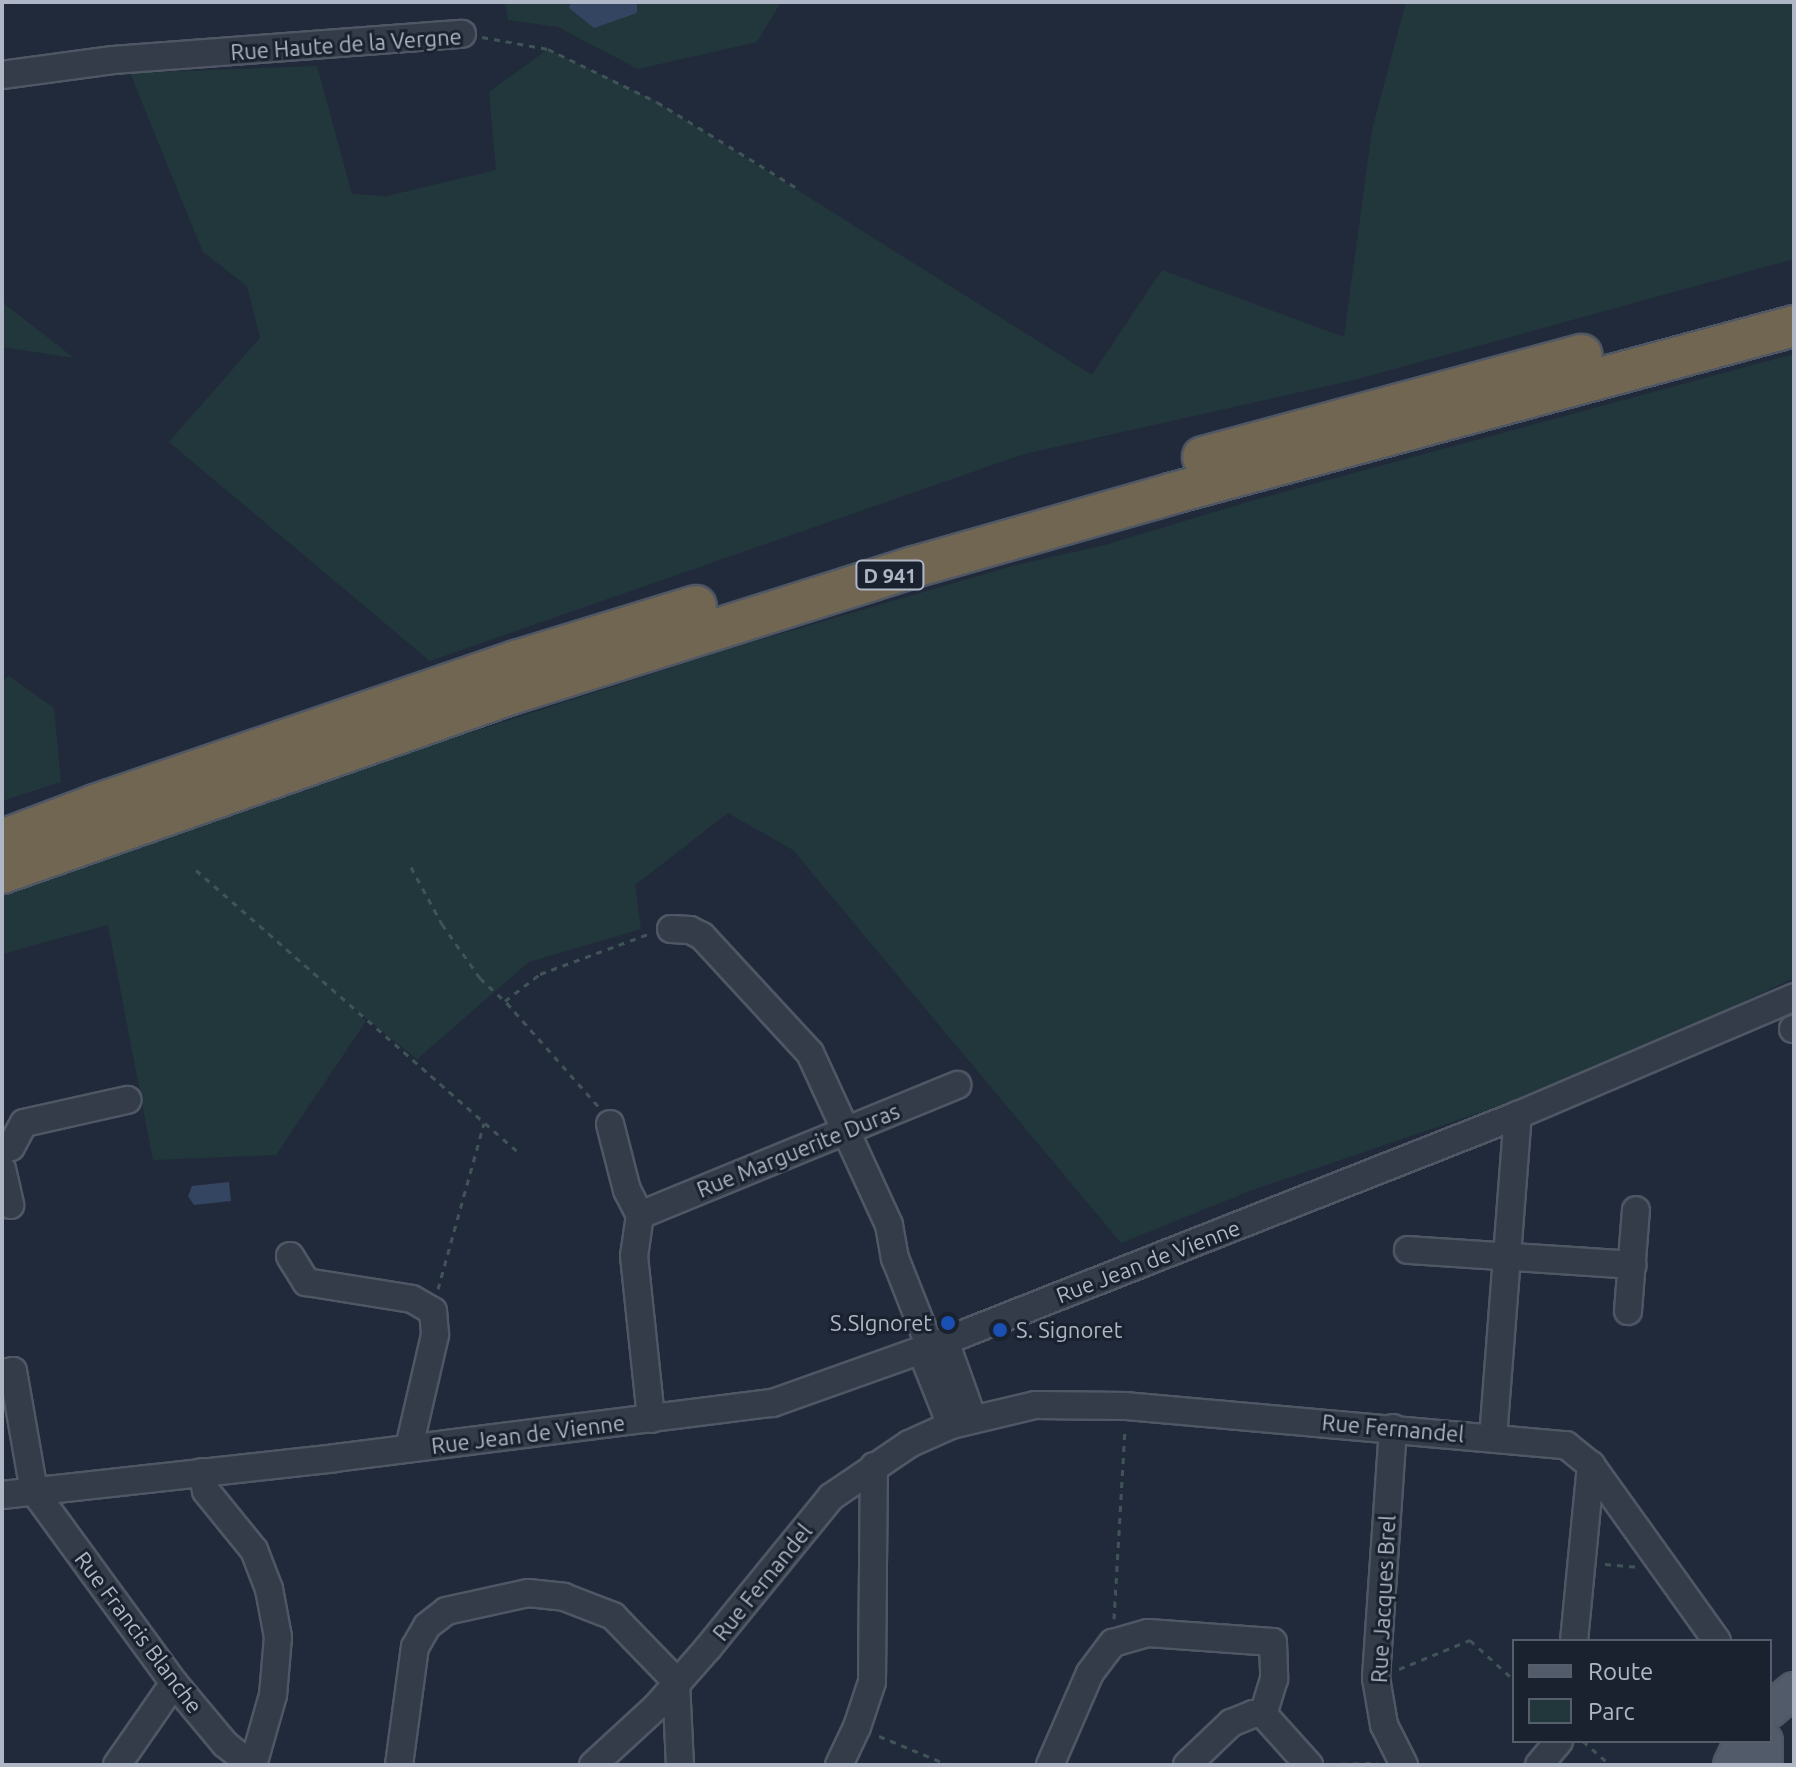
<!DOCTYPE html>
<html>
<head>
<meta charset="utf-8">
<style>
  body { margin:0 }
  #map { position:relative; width:1796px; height:1767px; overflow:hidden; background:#212a3a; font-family:Ubuntu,sans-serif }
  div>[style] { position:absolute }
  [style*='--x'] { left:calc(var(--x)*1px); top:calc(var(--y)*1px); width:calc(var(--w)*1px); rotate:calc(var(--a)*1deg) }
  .green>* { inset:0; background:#22373b }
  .water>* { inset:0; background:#344562 }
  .path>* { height:3px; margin-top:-1.5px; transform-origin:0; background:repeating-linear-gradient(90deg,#405458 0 6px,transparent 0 12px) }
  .roads { filter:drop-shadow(2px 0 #4f5765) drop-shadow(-2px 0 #4f5765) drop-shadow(0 2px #4f5765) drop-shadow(0 -2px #4f5765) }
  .minor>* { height:26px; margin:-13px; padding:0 13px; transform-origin:13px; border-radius:13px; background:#343c4a }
  .major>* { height:34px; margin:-17px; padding:0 17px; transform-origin:17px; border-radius:17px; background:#525b6a }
  .highway>* { height:40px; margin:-20px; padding:0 20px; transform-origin:20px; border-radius:20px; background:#716651 }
  .dots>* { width:22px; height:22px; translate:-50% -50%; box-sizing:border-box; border:4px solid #1a222f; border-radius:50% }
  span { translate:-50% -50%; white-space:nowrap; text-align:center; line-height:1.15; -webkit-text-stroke:6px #1a222f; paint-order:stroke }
  .shield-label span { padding:2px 6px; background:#1a222f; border:2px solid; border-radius:6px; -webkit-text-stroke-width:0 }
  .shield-label { font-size:20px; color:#afb7c7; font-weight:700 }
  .street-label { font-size:22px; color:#afb7c7 }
  .poi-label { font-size:22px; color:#afb7c7 }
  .right { translate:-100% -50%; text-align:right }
  .left { translate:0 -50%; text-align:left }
  .frame { position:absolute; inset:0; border:4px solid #afb7c7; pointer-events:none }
  .legend { position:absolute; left:1512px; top:1639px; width:260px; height:104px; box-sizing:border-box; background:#1a222f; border:2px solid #565e6c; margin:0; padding:10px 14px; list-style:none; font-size:24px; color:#afb7c7 }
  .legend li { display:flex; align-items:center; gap:16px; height:40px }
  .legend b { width:40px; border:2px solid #565e6c }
</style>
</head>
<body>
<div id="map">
  <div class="green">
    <i style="clip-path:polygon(505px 2px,571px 2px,570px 9px,637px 14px,637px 2px,781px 2px,757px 42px,638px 69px,558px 27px,508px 20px)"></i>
    <i style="clip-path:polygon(1406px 2px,1794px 2px,1794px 259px,1354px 380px,1024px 454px,430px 661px,169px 442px,260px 338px,247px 286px,203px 252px,130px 73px,317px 66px,352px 194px,387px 196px,496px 170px,489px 92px,548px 49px,657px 102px,1092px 375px,1162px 270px,1344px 337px,1372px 130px)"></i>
    <i style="clip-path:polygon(2px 302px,74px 358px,2px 347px)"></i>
    <i style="clip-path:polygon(1794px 354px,1794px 978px,1578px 1079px,1255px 1189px,1121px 1243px,793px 850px,728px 813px,635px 885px,641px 929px,529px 962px,417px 1059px,343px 1000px,366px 1021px,276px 1155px,153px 1160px,108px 925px,2px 954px,2px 897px,237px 808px,729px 649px,1012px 566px,1105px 545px,1254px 500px)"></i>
    <i style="clip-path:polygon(9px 676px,54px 708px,61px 782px,2px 801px,2px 681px)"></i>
  </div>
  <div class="water">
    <i style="clip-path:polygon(571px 2px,637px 2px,637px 13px,594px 28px,569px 8px)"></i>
    <i style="clip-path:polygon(229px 1182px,231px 1201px,194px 1205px,188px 1196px,192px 1186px)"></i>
  </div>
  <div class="path">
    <i style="--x:482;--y:37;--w:67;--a:10.3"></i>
    <i style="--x:548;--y:49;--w:121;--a:25.9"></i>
    <i style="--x:657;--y:102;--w:164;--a:31.6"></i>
    <i style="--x:411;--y:867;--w:65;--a:61.5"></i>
    <i style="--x:442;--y:924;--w:66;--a:54.9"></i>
    <i style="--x:480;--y:978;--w:34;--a:43"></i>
    <i style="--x:196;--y:870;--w:429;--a:41.2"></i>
    <i style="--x:598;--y:1106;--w:140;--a:-131.5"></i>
    <i style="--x:505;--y:1001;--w:44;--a:-37.6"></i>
    <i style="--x:540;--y:974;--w:115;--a:-20.3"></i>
    <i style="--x:438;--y:1289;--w:172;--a:-74.5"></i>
    <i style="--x:1605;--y:1564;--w:32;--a:5"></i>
    <i style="--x:1114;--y:1619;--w:192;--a:-86.7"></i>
    <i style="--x:1399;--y:1669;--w:77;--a:-22.2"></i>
    <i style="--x:1470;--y:1640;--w:59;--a:42.3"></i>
    <i style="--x:879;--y:1736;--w:76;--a:22.5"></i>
    <i style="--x:1583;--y:1741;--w:37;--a:41"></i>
    <i style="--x:1329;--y:1764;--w:49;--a:-1.2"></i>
  </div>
  <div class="roads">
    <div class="minor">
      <i style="--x:2;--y:75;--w:112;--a:-7.7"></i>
      <i style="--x:113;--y:60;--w:350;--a:-4.3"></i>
      <i style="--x:671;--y:929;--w:19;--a:3"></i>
      <i style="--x:690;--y:930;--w:13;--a:27"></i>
      <i style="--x:702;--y:936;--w:159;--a:47.3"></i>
      <i style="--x:810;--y:1053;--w:189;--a:65.3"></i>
      <i style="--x:889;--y:1225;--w:34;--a:80"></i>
      <i style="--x:895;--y:1258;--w:96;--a:68.5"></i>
      <i style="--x:1793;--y:1029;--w:1;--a:0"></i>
      <i style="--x:610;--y:1124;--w:68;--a:75.6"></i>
      <i style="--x:627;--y:1190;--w:28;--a:63"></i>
      <i style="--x:640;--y:1215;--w:41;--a:98.3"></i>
      <i style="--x:634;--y:1256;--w:164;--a:84"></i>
      <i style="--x:2;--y:1149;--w:9;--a:-13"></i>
      <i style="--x:11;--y:1147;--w:27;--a:-62"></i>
      <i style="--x:24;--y:1123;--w:106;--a:-12.6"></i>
      <i style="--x:2;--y:1169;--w:37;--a:77"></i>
      <i style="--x:640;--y:1215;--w:343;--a:-22.3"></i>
      <i style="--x:1408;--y:1250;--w:225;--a:3.8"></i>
      <i style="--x:290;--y:1256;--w:31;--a:58"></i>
      <i style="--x:306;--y:1282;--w:107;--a:9.1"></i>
      <i style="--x:412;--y:1299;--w:24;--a:30"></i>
      <i style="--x:433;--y:1311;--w:24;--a:85"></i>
      <i style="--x:435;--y:1335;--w:116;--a:103"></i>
      <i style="--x:1628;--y:1311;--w:101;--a:-85.5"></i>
      <i style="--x:945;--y:1341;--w:81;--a:70.4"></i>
      <i style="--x:921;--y:1350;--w:81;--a:68.2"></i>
      <i style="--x:2;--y:1373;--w:11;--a:-10"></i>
      <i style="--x:13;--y:1371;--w:122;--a:80.1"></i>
      <i style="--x:34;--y:1491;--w:238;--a:53.9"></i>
      <i style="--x:174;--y:1683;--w:80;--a:50.1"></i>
      <i style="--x:225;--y:1744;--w:33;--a:39"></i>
      <i style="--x:1393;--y:1428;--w:251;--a:93.9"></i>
      <i style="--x:1376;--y:1678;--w:48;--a:80.3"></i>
      <i style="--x:1384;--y:1725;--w:45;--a:63.4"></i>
      <i style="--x:1493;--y:1438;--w:324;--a:-85.6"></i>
      <i style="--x:202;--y:1472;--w:19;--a:78"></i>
      <i style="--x:206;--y:1491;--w:76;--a:50.9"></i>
      <i style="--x:254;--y:1550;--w:42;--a:69"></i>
      <i style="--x:269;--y:1589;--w:49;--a:79.4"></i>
      <i style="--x:278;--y:1637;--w:58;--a:94.9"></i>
      <i style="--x:273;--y:1695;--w:73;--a:105.9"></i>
      <i style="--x:2;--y:1495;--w:335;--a:-6.3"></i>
      <i style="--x:335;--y:1458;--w:441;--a:-7.2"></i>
      <i style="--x:773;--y:1403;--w:167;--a:-19.6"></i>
      <i style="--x:930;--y:1347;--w:632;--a:-21.53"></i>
      <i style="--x:1518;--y:1115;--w:300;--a:-23.1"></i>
      <i style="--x:1574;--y:1641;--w:177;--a:-84.5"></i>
      <i style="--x:117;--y:1765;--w:100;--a:-55.2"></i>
      <i style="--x:399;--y:1765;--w:119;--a:-82.3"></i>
      <i style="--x:415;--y:1647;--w:24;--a:-60"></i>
      <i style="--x:427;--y:1626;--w:24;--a:-38"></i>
      <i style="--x:446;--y:1611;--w:84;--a:-12.4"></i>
      <i style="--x:528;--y:1593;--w:36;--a:6"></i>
      <i style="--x:564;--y:1597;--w:53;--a:21.2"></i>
      <i style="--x:613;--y:1616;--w:91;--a:45.9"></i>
      <i style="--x:676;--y:1681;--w:84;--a:87.3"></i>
      <i style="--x:593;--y:1765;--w:86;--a:-42.6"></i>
      <i style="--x:656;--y:1707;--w:79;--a:-48.6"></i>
      <i style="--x:708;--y:1648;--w:195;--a:-50.8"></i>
      <i style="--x:831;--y:1497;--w:94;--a:-34.2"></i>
      <i style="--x:909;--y:1444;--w:46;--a:-24.3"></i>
      <i style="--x:951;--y:1425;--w:86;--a:-13.4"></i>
      <i style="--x:1035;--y:1405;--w:91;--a:0.6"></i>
      <i style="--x:1126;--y:1406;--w:442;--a:5.1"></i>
      <i style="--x:1566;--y:1445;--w:32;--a:39"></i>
      <i style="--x:1591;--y:1465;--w:216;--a:54.4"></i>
      <i style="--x:839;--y:1765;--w:42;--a:-64.7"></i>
      <i style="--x:857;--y:1727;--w:47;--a:-71.6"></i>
      <i style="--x:872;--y:1682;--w:216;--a:-89.5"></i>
      <i style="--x:1050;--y:1765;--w:100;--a:-66.5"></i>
      <i style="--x:1090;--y:1673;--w:38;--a:-53"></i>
      <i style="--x:1113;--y:1643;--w:36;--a:-16"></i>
      <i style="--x:1148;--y:1633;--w:125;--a:4.1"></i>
      <i style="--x:1273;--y:1642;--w:37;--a:88"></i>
      <i style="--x:1274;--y:1679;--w:37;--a:107"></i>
      <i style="--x:1187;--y:1765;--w:61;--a:-43.7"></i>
      <i style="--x:1231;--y:1723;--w:24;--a:-22"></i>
      <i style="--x:1253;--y:1714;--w:10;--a:0"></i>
      <i style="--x:1263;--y:1714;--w:69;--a:48"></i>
      <i style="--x:1539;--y:1765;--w:31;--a:-50"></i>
    </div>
    <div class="major">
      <i style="--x:1770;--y:1710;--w:31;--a:-40"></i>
      <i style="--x:1731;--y:1765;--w:26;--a:-65"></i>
      <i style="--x:1765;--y:1765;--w:24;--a:-90"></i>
    </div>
    <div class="highway">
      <i style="--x:1203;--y:457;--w:392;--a:-15.1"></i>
      <i style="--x:2;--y:840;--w:99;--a:-20.6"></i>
      <i style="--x:95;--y:805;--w:445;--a:-18.9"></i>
      <i style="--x:516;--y:661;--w:188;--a:-17"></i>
      <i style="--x:2;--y:873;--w:536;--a:-19.38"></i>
      <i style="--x:508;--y:695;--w:426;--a:-17.5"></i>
      <i style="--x:914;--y:567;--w:266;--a:-15.9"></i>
      <i style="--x:1170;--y:494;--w:646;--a:-15.07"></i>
    </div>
  </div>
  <div class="dots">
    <i style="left:948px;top:1323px;background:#1a4fb4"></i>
    <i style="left:1000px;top:1330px;background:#1a4fb4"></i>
  </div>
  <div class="shield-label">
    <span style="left:890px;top:575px">D 941</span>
  </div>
  <div class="street-label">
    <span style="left:346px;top:44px;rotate:-4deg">Rue Haute de la Vergne</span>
    <span style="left:798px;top:1150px;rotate:-22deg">Rue Marguerite Duras</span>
    <span style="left:1148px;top:1261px;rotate:-21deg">Rue Jean de Vienne</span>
    <span style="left:1393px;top:1428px;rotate:5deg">Rue Fernandel</span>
    <span style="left:528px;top:1434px;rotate:-7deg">Rue Jean de Vienne</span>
    <span style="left:762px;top:1582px;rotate:-51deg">Rue Fernandel</span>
    <span style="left:1383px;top:1599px;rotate:-87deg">Rue Jacques Brel</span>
    <span style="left:139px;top:1632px;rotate:53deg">Rue Francis Blanche</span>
  </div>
  <div class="poi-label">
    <span class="right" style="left:932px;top:1323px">S.SIgnoret</span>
    <span class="left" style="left:1016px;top:1330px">S. Signoret</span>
  </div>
  <div class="frame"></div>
  <ul class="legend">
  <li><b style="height:10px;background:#525b6a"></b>Route</li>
  <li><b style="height:22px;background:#22373b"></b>Parc</li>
  </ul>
</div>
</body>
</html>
